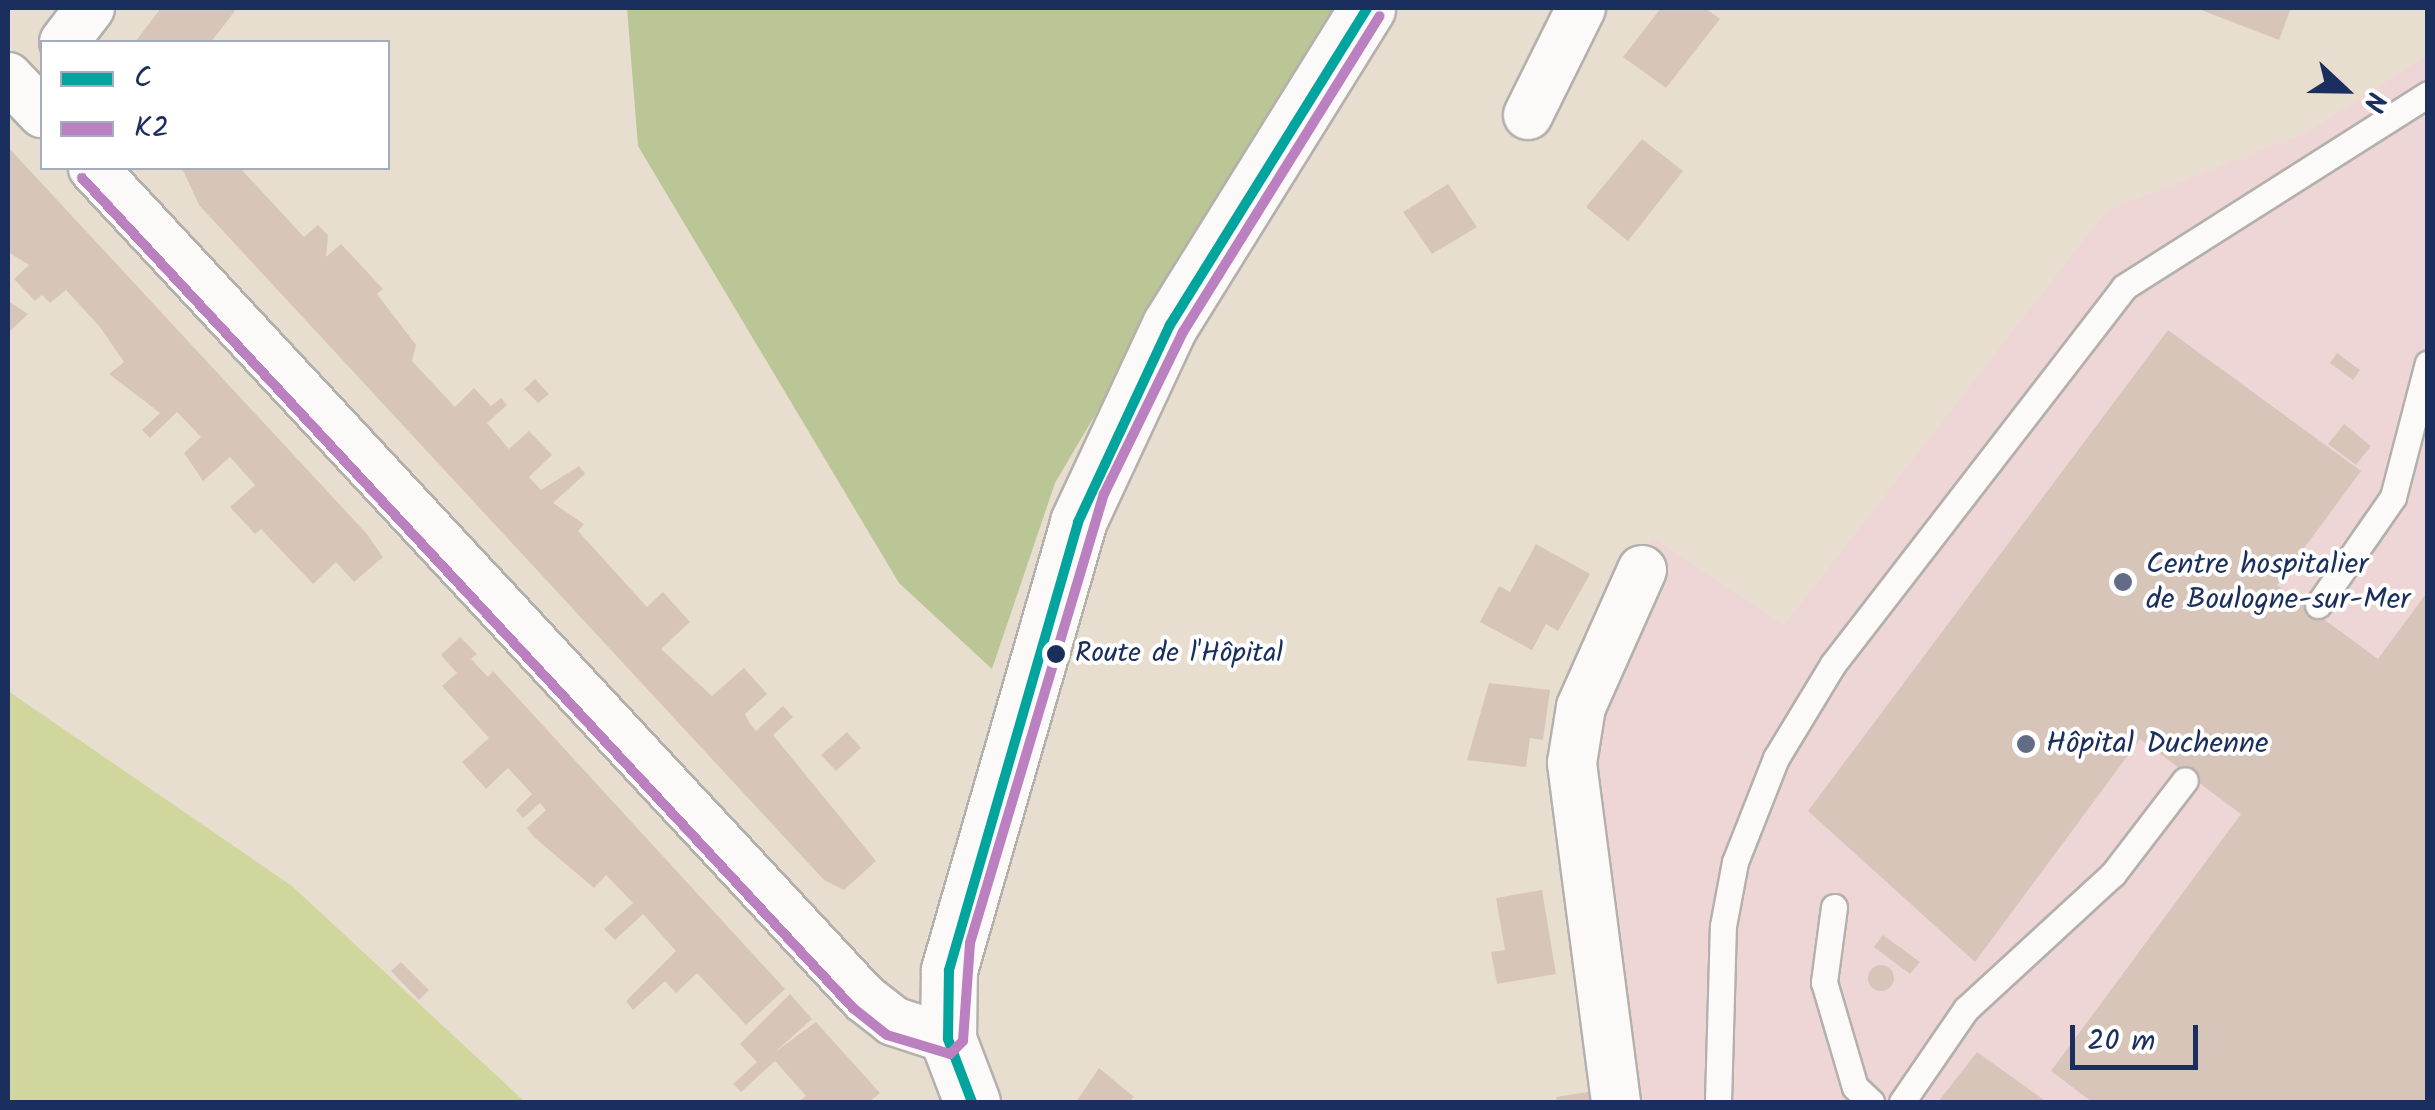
<!DOCTYPE html>
<html>
<head>
<meta charset="utf-8">
<style>
  body { margin:0 }
  #map { position:relative; width:2435px; height:1110px; overflow:hidden; background:#e8ded0; font-family:Kalam,sans-serif }
  div>[style] { position:absolute }
  [style*='--x'] { left:calc(var(--x)*1px); top:calc(var(--y)*1px); width:calc(var(--w)*1px); rotate:calc(var(--a)*1deg) }
  .built>* { inset:0; background:#efd6d6 }
  .green>* { inset:0; background:#d1d69d }
  .forest>* { inset:0; background:#bbc696 }
  .building>* { inset:0; background:#d8c5ba }
  .round { border-radius:50% }
  .roads { filter:drop-shadow(2px 0 #b4b0ac) drop-shadow(-2px 0 #b4b0ac) drop-shadow(0 2px #b4b0ac) drop-shadow(0 -2px #b4b0ac) }
  .service>* { height:25px; margin:-12.5px; padding:0 12.5px; transform-origin:12.5px; border-radius:12.5px; background:#fcfaf8 }
  .minor>* { height:48px; margin:-24px; padding:0 24px; transform-origin:24px; border-radius:24px; background:#fcfaf8 }
  .tertiary>* { height:55px; margin:-27.5px; padding:0 27.5px; transform-origin:27.5px; border-radius:27.5px; background:#fcfaf8 }
  .bus-1>* { height:10px; margin:-5px; padding:0 5px; transform-origin:5px; border-radius:5px; background:#01a59d }
  .bus-2>* { height:10px; margin:-5px; padding:0 5px; transform-origin:5px; border-radius:5px; background:#bb80c0 }
  .dots>* { width:28px; height:28px; translate:-50% -50%; box-sizing:border-box; border:5px solid #fff; border-radius:50% }
  span { translate:-50% -50%; white-space:nowrap; text-align:center; line-height:1.15; -webkit-text-stroke:8px #fff; paint-order:stroke }
  .bus-label { font-size:28px; color:#1b2f5e }
  .left { translate:0 -50%; text-align:left }
  .poi-label { font-size:30px; color:#1b2f5e }
  .frame { position:absolute; inset:0; border:10px solid #1b2f5e; pointer-events:none }
  .legend { position:absolute; left:40px; top:40px; width:350px; height:130px; box-sizing:border-box; background:#fff; border:2px solid #a4acbf; margin:0; padding:12px 18px; list-style:none; font-size:30px; color:#1b2f5e }
  .legend li { display:flex; align-items:center; gap:20px; height:50px }
  .legend b { width:50px; border:2px solid #a4acbf }
  .north { position:absolute; left:2295px; top:40px; width:100px; height:100px; -webkit-text-stroke:8px #fff; paint-order:stroke; rotate:112deg; font-size:28px; font-weight:700; line-height:40px; text-align:center; color:#1b2f5e }
  .north::after { content:''; display:block; margin:auto; width:35px; height:45px; background:#1b2f5e; clip-path:polygon(50% 0,100% 100%,50% 72%,0 100%) }
  .scale { position:absolute; left:2070px; top:1025px; width:128px; height:45px; box-sizing:border-box; border:5px solid #1b2f5e; border-top:0; padding-left:12px; font-size:30px; line-height:35px; white-space:nowrap; color:#1b2f5e; -webkit-text-stroke:8px #fff; paint-order:stroke }
</style>
</head>
<body>
<div id="map">
  <div class="built">
    <i style="clip-path:polygon(2427px 55px,2427px 1102px,1603px 1102px,1558px 722px,1586px 631px,1653px 538px,1784px 625px,2106px 211px,2311px 130px)"></i>
  </div>
  <div class="green">
    <i style="clip-path:polygon(8px 691px,292px 886px,525px 1102px,8px 1102px)"></i>
  </div>
  <div class="forest">
    <i style="clip-path:polygon(627px 8px,1335px 8px,1055px 483px,992px 669px,899px 583px,638px 146px)"></i>
  </div>
  <div class="building">
    <i style="clip-path:polygon(161px 8px,230px 8px,235px 11px,211px 42px,135px 42px)"></i>
    <i style="clip-path:polygon(1661px 8px,1705px 8px,1720px 19px,1666px 88px,1623px 57px)"></i>
    <i style="clip-path:polygon(2196px 8px,2291px 8px,2279px 40px)"></i>
    <i style="clip-path:polygon(1642px 139px,1683px 171px,1628px 241px,1586px 207px)"></i>
    <i style="clip-path:polygon(8px 147px,366px 533px,383px 557px,354px 582px,336px 562px,313px 584px,261px 529px,255px 534px,230px 507px,255px 485px,230px 457px,203px 481px,184px 453px,201px 437px,177px 412px,150px 438px,142px 430px,160px 413px,109px 374px,124px 362px,100px 327px,66px 290px,50px 303px,42px 295px,35px 301px,14px 279px,29px 265px,8px 252px)"></i>
    <i style="clip-path:polygon(182px 168px,240px 168px,304px 237px,318px 225px,328px 235px,326px 257px,341px 244px,383px 289px,377px 294px,416px 345px,412px 361px,455px 407px,474px 388px,491px 406px,501px 398px,507px 405px,487px 423px,509px 449px,529px 431px,552px 455px,529px 477px,541px 490px,579px 466px,585px 474px,553px 503px,584px 524px,578px 531px,647px 607px,663px 592px,690px 622px,661px 649px,712px 696px,744px 668px,767px 694px,745px 714px,750px 724px,756px 731px,783px 706px,793px 717px,773px 735px,876px 861px,844px 890px,824px 880px,199px 205px)"></i>
    <i style="clip-path:polygon(1448px 184px,1477px 227px,1432px 254px,1403px 212px)"></i>
    <i style="clip-path:polygon(8px 301px,28px 314px,8px 333px)"></i>
    <i style="clip-path:polygon(2168px 330px,2361px 471px,2277px 585px,2378px 659px,2428px 591px,2428px 1102px,2092px 1102px,2051px 1071px,2241px 814px,2140px 739px,1975px 962px,1808px 811px)"></i>
    <i style="clip-path:polygon(2337px 353px,2360px 370px,2353px 380px,2330px 363px)"></i>
    <i style="clip-path:polygon(535px 379px,549px 394px,538px 403px,524px 389px)"></i>
    <i style="clip-path:polygon(2344px 424px,2371px 446px,2356px 465px,2328px 444px)"></i>
    <i style="clip-path:polygon(1536px 544px,1590px 574px,1558px 631px,1546px 624px,1532px 650px,1480px 622px,1499px 586px,1510px 592px)"></i>
    <i style="clip-path:polygon(460px 637px,477px 654px,471px 659px,488px 677px,493px 671px,785px 989px,746px 1025px,697px 973px,676px 993px,665px 981px,633px 1010px,626px 1001px,676px 951px,643px 914px,615px 940px,604px 929px,633px 903px,606px 875px,594px 888px,535px 838px,527px 828px,546px 810px,540px 803px,523px 818px,516px 810px,532px 794px,508px 768px,486px 789px,462px 762px,489px 738px,442px 686px,457px 673px,441px 655px)"></i>
    <i style="clip-path:polygon(1489px 683px,1550px 690px,1543px 740px,1530px 738px,1526px 767px,1467px 760px)"></i>
    <i style="clip-path:polygon(847px 732px,861px 748px,836px 771px,821px 755px)"></i>
    <i style="clip-path:polygon(1542px 890px,1556px 974px,1497px 984px,1491px 952px,1505px 950px,1496px 898px)"></i>
    <i style="clip-path:polygon(1883px 935px,1920px 962px,1910px 974px,1874px 947px)"></i>
    <i style="clip-path:polygon(401px 962px,429px 990px,419px 1000px,391px 971px)"></i>
    <i class="round" style="left:1868px;top:965px;width:26px;height:26px"></i>
    <i style="clip-path:polygon(790px 994px,812px 1019px,775px 1052px,816px 1022px,880px 1093px,869px 1102px,798px 1102px,806px 1096px,775px 1061px,741px 1092px,733px 1084px,757px 1062px,740px 1044px)"></i>
    <i style="clip-path:polygon(1977px 1052px,2047px 1102px,1938px 1102px)"></i>
    <i style="clip-path:polygon(1099px 1068px,1134px 1097px,1129px 1102px,1076px 1102px)"></i>
    <i style="clip-path:polygon(1594px 1091px,1596px 1102px,1557px 1102px,1556px 1097px)"></i>
  </div>
  <div class="roads">
    <div class="service">
      <i style="--x:2318;--y:605;--w:131;--a:-55.2"></i>
      <i style="--x:2393;--y:497;--w:138;--a:-75.4"></i>
      <i style="--x:1834;--y:907;--w:76;--a:97.6"></i>
      <i style="--x:1824;--y:982;--w:109;--a:73.6"></i>
      <i style="--x:1855;--y:1087;--w:22;--a:43"></i>
      <i style="--x:1718;--y:1102;--w:176;--a:-88.4"></i>
      <i style="--x:1723;--y:926;--w:65;--a:-79.4"></i>
      <i style="--x:1735;--y:862;--w:112;--a:-68.5"></i>
      <i style="--x:1776;--y:758;--w:110;--a:-58.8"></i>
      <i style="--x:1833;--y:664;--w:476;--a:-52.3"></i>
      <i style="--x:2124;--y:287;--w:360;--a:-32.4"></i>
      <i style="--x:1902;--y:1102;--w:113;--a:-55.5"></i>
      <i style="--x:1966;--y:1009;--w:200;--a:-42.6"></i>
      <i style="--x:2113;--y:874;--w:118;--a:-52.5"></i>
    </div>
    <div class="minor">
      <i style="--x:64;--y:42;--w:43;--a:-52.6"></i>
      <i style="--x:8;--y:77;--w:50;--a:46.6"></i>
      <i style="--x:1528;--y:115;--w:119;--a:-63.6"></i>
      <i style="--x:93;--y:168;--w:1133;--a:47.11"></i>
      <i style="--x:864;--y:998;--w:37;--a:38"></i>
      <i style="--x:893;--y:1021;--w:58;--a:18.1"></i>
      <i style="--x:1616;--y:1102;--w:342;--a:-97.4"></i>
      <i style="--x:1572;--y:763;--w:57;--a:-80.9"></i>
      <i style="--x:1581;--y:707;--w:150;--a:-66"></i>
    </div>
    <div class="tertiary">
      <i style="--x:972;--y:1102;--w:67;--a:-110.9"></i>
      <i style="--x:948;--y:1039;--w:69;--a:-89.2"></i>
      <i style="--x:949;--y:970;--w:466;--a:-73.9"></i>
      <i style="--x:1078;--y:522;--w:217;--a:-65"></i>
      <i style="--x:1170;--y:325;--w:373;--a:-58.1"></i>
    </div>
  </div>
  <div class="bus-1">
    <i style="--x:972;--y:1102;--w:67;--a:-110.9"></i>
    <i style="--x:948;--y:1039;--w:69;--a:-89.2"></i>
    <i style="--x:949;--y:970;--w:466;--a:-73.9"></i>
    <i style="--x:1078;--y:522;--w:217;--a:-65"></i>
    <i style="--x:1170;--y:325;--w:373;--a:-58.1"></i>
  </div>
  <div class="bus-2">
    <i style="--x:82;--y:178;--w:1133;--a:47.11"></i>
    <i style="--x:853;--y:1008;--w:43;--a:38.5"></i>
    <i style="--x:887;--y:1035;--w:66;--a:16.8"></i>
    <i style="--x:950;--y:1054;--w:18;--a:-45"></i>
    <i style="--x:963;--y:1041;--w:98;--a:-85.9"></i>
    <i style="--x:970;--y:943;--w:469;--a:-73.4"></i>
    <i style="--x:1104;--y:494;--w:180;--a:-64"></i>
    <i style="--x:1183;--y:332;--w:372;--a:-58.1"></i>
  </div>
  <div class="dots">
    <i style="left:2123px;top:582px;background:#636c86"></i>
    <i style="left:1056px;top:654px;background:#1b2f5e"></i>
    <i style="left:2026px;top:744px;background:#636c86"></i>
  </div>
  <div class="bus-label">
    <span class="left" style="left:1075px;top:654px">Route de l'Hôpital</span>
  </div>
  <div class="poi-label">
    <span class="left" style="left:2146px;top:582px">Centre hospitalier<br>de Boulogne-sur-Mer</span>
    <span class="left" style="left:2046px;top:744px">Hôpital Duchenne</span>
  </div>
  <div class="frame"></div>
  <ul class="legend">
  <li><b style="height:12px;background:#01a59d"></b>C</li>
  <li><b style="height:12px;background:#bb80c0"></b>K2</li>
  </ul>
  <div class="north">N</div>
  <div class="scale">20 m</div>
</div>
</body>
</html>
